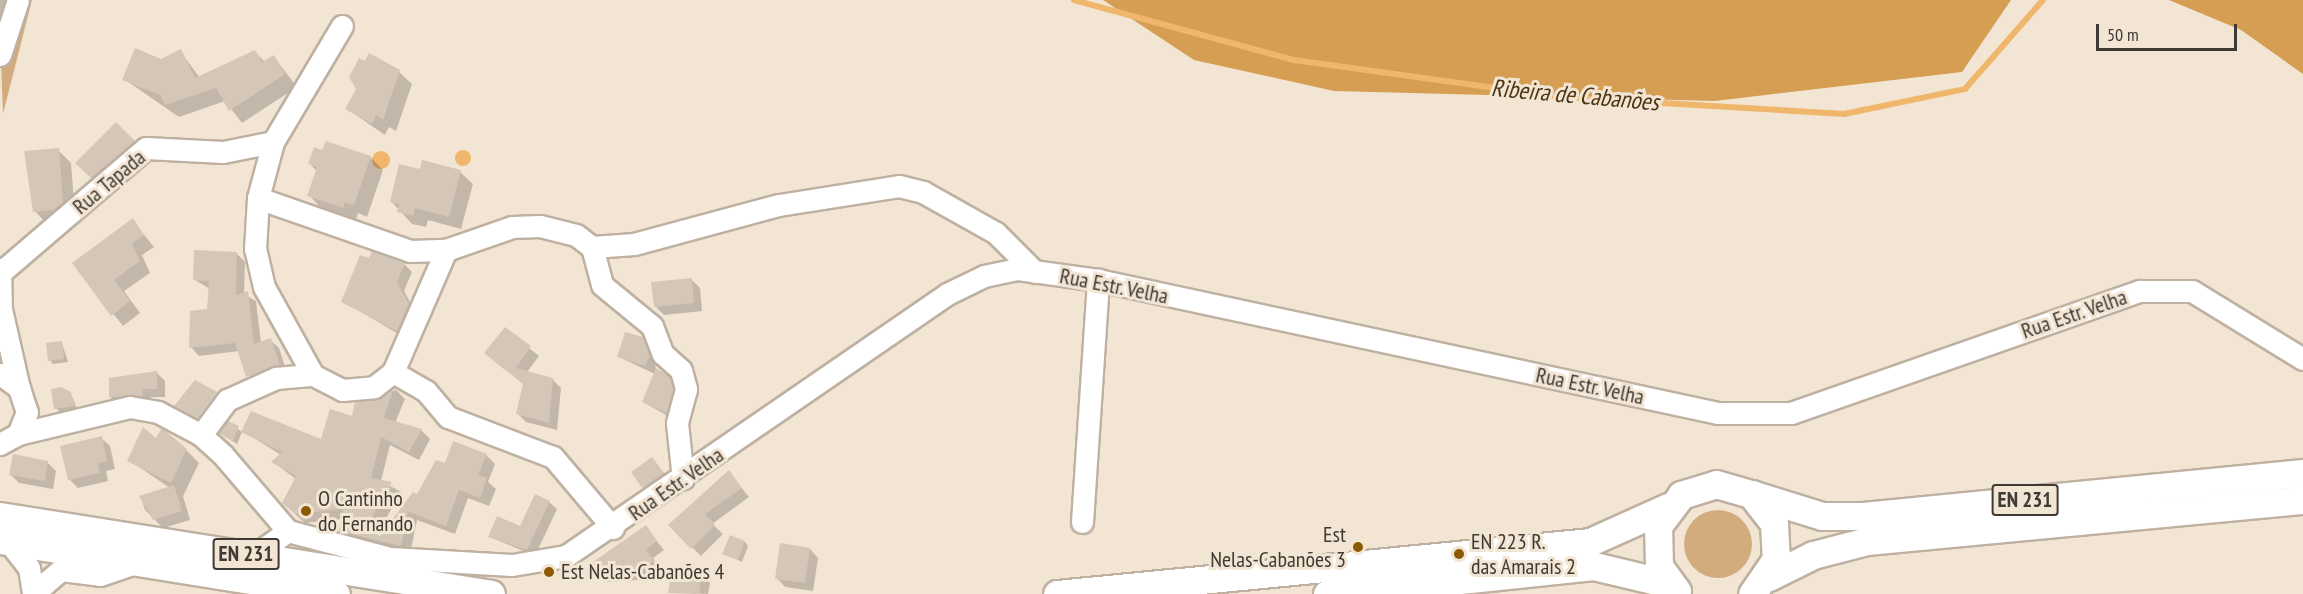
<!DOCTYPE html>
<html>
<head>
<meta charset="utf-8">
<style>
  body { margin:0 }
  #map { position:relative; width:2303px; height:594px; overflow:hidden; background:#f3e5d4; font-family:"PT Sans Narrow",sans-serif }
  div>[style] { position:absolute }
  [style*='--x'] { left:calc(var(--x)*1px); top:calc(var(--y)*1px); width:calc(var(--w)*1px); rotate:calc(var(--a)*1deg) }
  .green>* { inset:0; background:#d3ac7d }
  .round { border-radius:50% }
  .forest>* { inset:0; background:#d69e53 }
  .water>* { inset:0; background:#f0b66c }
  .shadow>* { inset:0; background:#0003 }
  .stream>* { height:6px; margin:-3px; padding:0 3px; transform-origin:3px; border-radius:3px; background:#f0b66c }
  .building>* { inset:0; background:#d5c7b7 }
  .roads { filter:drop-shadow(2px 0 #bfb1a2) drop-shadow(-2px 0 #bfb1a2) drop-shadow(0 2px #bfb1a2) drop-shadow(0 -2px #bfb1a2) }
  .minor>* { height:21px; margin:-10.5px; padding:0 10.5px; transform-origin:10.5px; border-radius:10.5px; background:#fff }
  .major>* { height:27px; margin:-13.5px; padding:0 13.5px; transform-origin:13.5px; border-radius:13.5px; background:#fff }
  .dots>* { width:16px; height:16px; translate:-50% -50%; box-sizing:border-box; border:3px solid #f3e5d4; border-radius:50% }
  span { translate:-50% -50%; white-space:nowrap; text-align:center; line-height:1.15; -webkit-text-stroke:6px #f3e5d4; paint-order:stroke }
  .shield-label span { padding:2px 4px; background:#f3e5d4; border:2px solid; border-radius:4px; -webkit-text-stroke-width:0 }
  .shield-label { font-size:21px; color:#3f3a33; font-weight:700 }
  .street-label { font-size:22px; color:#3f3a33 }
  .poi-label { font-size:22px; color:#3f3a33 }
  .left { translate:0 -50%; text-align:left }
  .right { translate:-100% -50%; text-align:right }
  .water-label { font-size:24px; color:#4c3515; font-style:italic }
  .scale { position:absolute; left:2096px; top:24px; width:141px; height:27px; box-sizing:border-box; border:3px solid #3f3a33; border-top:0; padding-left:8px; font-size:18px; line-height:21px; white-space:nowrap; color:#3f3a33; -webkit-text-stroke:4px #f3e5d4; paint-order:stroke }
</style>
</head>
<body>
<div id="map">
  <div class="green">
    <i style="clip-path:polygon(11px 0,32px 0,3px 114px,0 36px)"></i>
    <i class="round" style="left:1684px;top:510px;width:68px;height:68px"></i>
  </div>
  <div class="forest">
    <i style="clip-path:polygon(1103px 0,2011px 0,1962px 72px,1715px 101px,1334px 91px,1194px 60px)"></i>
    <i style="clip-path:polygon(2169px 0,2303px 0,2303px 74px,2241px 30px)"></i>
  </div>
  <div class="water">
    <i class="round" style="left:455px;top:150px;width:16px;height:16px"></i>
    <i class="round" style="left:372px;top:151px;width:18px;height:18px"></i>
  </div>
  <div class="shadow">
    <i style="clip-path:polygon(0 0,9px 0,0 64px)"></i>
    <i style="clip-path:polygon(180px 51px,200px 78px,255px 52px,265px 62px,274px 57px,297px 87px,242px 123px,225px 101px,179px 117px,124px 79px)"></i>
    <i style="clip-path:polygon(399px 72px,412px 84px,396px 131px,389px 127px,385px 135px,347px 109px)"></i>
    <i style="clip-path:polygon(116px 124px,146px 154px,105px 190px,77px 163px)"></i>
    <i style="clip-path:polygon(58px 150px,71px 163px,75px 215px,47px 224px,35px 211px)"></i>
    <i style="clip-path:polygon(323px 152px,370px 157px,383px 170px,367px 217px,358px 213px,356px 220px,321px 208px,309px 195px,317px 171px,310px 164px)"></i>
    <i style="clip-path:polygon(421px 171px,460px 172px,473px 184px,461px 229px,428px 220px,426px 227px,412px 224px,391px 201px)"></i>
    <i style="clip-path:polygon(132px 220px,154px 247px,142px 255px,150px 273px,124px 291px,140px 313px,123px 326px,74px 264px)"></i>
    <i style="clip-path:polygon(236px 253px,245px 262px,244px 294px,256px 301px,261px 343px,270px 340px,279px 348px,287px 373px,256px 385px,239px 351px,199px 356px,191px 347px,208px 311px,210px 289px,195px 280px)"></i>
    <i style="clip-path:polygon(404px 264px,412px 272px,404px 291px,416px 313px,405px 338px,343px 301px)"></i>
    <i style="clip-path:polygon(691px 279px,700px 288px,702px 311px,664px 315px,655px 306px)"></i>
    <i style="clip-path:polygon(505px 329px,539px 356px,527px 372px,552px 379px,561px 388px,557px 430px,526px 422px,517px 413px,525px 385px,494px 361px)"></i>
    <i style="clip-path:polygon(642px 338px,651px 347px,656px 369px,678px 387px,675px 420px,643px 402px,655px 374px,619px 357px)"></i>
    <i style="clip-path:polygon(62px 343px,68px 362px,53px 364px,50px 360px)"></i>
    <i style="clip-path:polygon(157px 373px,165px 381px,165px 397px,151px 397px,150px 404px,119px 405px,110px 397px)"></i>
    <i style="clip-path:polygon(396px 390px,405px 399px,395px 423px,421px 430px,430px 439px,419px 460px,390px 445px,381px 481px,401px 492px,376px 536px,380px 538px,446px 465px,486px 455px,495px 464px,488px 482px,496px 489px,489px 506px,468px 498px,455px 534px,417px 520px,410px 554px,350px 540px,340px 531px,343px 519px,305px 523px,293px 512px,296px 479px,273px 462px,281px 455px,243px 431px,322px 441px,353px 418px,357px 403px)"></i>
    <i style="clip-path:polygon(71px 394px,77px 409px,60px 412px,56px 408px)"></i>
    <i style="clip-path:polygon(213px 394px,195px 420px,176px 406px)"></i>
    <i style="clip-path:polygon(215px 396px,222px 403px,206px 426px,197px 421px)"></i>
    <i style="clip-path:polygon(228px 422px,242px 432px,237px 444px,220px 433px)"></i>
    <i style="clip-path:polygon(101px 438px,110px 446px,115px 469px,106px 471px,108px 481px,78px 488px,69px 479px)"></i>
    <i style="clip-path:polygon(156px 441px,186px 450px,199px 463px,183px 496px,190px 520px,163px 528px,145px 510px,141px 497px,170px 488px,129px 460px)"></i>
    <i style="clip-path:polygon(652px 459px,671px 482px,652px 496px,633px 472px)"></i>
    <i style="clip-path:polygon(47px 462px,56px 471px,53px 489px,19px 483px,11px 475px)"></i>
    <i style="clip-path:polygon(729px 472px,749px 497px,712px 524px,723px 534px,701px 556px,670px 525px)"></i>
    <i style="clip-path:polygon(549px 502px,557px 509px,535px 556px,490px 537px,521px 528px)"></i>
    <i style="clip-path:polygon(645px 527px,664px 550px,653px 558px,661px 570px,649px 579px,607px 582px,598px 573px)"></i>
    <i style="clip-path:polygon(745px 542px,748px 546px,742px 562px,724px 553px)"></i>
    <i style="clip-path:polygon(810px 549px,818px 558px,813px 591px,785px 587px,777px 578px)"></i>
    <i style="clip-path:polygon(701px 575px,710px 583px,708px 594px,670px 592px)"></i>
  </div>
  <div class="stream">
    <i style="--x:1074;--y:0;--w:228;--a:15.3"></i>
    <i style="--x:1294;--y:60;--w:269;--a:7.9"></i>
    <i style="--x:1560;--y:97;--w:285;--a:3.4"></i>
    <i style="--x:1844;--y:114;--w:124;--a:-11.7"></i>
    <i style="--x:1965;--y:89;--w:118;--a:-48.8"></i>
  </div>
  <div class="building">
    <i style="clip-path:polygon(135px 48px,161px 59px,181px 49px,195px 78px,255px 50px,262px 62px,274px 55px,285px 74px,229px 111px,216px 88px,165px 105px,160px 95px,122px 80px)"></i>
    <i style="clip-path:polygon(369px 53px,400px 70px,383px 120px,376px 115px,372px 124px,345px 109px,356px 89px,349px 77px,359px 58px,365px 61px)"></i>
    <i style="clip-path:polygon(116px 122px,135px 141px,91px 178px,75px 163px)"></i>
    <i style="clip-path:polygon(326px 141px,371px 156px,354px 205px,345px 202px,343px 208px,307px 196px,317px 167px,308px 164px,314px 147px,322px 150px)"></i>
    <i style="clip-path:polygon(59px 148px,63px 202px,54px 210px,33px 212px,24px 151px)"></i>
    <i style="clip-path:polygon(422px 160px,461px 170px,449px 217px,415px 208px,413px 216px,397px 212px,399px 204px,390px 202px,399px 164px,420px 169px)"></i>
    <i style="clip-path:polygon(133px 218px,144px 235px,132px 244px,140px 261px,114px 280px,130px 301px,111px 316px,72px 263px)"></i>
    <i style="clip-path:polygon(194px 250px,237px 252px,236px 295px,248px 291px,254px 344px,271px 338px,280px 365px,246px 377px,235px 343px,189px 348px,190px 311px,207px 309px,209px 281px,193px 280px)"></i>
    <i style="clip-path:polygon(372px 251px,405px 263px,397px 282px,409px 304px,397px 331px,341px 302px,360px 255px,369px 258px)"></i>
    <i style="clip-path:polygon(692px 278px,694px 303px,654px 307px,651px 282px)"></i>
    <i style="clip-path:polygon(505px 327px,531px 346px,516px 368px,553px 378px,549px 423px,516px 414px,523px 384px,484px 353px)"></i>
    <i style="clip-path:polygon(625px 332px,643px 337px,650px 355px,645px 366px,617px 357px)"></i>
    <i style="clip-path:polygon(62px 341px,64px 359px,48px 361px,46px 343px)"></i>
    <i style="clip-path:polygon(656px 368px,670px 377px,673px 389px,667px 413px,642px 402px)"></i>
    <i style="clip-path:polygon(157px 371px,157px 389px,143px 389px,142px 396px,109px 397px,109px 378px)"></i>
    <i style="clip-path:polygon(195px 380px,217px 392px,197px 419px,174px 406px)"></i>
    <i style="clip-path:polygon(61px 387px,71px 392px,74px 406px,54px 409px,51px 389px)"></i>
    <i style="clip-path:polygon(394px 387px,384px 418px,422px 429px,409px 452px,381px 437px,371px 478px,392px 482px,366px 528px,380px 536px,413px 492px,417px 494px,436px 460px,445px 463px,453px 441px,487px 454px,478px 475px,487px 478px,480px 498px,459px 490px,446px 526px,408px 512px,401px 546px,339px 531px,343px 509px,295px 514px,282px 503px,296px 476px,271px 462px,282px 452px,241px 432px,251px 411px,321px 439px,330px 409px,352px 416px,355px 402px,376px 400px)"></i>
    <i style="clip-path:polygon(228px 421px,239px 426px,233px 441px,218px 433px)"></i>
    <i style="clip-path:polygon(143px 427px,156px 438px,162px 428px,187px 449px,171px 483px,127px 461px)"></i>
    <i style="clip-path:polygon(102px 436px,107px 461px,98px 463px,100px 473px,68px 480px,60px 446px)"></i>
    <i style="clip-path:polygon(13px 454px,48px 461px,45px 481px,9px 475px)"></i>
    <i style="clip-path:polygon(652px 457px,664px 473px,642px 488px,631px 472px)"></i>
    <i style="clip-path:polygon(729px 470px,742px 488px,705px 514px,715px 525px,691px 549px,668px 525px)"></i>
    <i style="clip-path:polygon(174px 485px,182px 511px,153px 520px,139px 496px)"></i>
    <i style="clip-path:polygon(535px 494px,550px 501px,527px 550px,488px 537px,497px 516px,520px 526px)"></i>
    <i style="clip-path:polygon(646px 525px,657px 541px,646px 549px,654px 561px,635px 575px,597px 574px,590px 564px)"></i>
    <i style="clip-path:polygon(730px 535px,745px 541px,738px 560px,722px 554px)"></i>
    <i style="clip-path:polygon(780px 543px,810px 548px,805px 583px,775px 579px)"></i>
    <i style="clip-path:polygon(672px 569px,702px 573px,699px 594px,668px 593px)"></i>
  </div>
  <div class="roads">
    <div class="minor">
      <i style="--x:0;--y:55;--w:58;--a:-71.9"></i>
      <i style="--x:258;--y:198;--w:161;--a:19.2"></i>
      <i style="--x:410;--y:251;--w:36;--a:-2"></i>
      <i style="--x:446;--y:250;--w:70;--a:-19.2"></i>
      <i style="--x:512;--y:227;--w:28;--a:-2"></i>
      <i style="--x:540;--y:226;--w:37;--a:14"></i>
      <i style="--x:576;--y:235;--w:20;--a:37"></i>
      <i style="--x:592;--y:247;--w:39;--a:75"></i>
      <i style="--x:602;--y:285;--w:65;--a:39.4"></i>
      <i style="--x:652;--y:326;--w:30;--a:69"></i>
      <i style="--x:663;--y:354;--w:24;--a:42"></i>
      <i style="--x:681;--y:370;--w:20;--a:75"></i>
      <i style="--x:686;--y:389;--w:35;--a:105"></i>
      <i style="--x:677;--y:423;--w:56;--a:83.9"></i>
      <i style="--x:592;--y:247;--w:42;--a:-4.1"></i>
      <i style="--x:634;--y:244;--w:150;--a:-15.1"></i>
      <i style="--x:779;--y:205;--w:121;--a:-9"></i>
      <i style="--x:899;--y:186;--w:25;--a:14"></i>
      <i style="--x:923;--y:192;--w:84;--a:29.3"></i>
      <i style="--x:996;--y:233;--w:55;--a:45"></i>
      <i style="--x:0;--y:269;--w:40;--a:88.6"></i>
      <i style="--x:1;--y:309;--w:81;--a:77.2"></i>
      <i style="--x:0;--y:273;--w:192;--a:-40.6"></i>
      <i style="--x:146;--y:148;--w:77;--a:3"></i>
      <i style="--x:223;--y:152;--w:51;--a:-11.3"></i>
      <i style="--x:393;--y:372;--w:38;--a:30"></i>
      <i style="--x:426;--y:391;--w:34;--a:50"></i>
      <i style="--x:448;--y:417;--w:112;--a:20.9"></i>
      <i style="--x:553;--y:457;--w:93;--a:49.8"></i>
      <i style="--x:0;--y:374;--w:24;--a:36"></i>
      <i style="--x:19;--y:388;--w:25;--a:72"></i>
      <i style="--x:27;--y:412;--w:24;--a:112"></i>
      <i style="--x:18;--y:434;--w:21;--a:151"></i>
      <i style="--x:313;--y:375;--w:101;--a:-119.1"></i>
      <i style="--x:264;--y:287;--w:39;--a:-103"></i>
      <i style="--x:255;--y:249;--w:51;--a:-86.6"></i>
      <i style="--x:258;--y:198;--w:58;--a:-75"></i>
      <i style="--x:273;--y:142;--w:135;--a:-59.3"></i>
      <i style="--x:18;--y:434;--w:115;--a:-13.6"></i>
      <i style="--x:130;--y:407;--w:28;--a:10"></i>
      <i style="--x:158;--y:412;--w:49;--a:28.1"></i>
      <i style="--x:201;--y:435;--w:30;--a:42"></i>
      <i style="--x:223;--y:455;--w:100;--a:49.5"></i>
      <i style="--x:288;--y:531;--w:106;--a:14.8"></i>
      <i style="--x:390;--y:558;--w:122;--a:3.3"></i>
      <i style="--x:512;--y:565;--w:55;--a:-9.5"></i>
      <i style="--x:566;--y:556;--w:462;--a:-34.5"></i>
      <i style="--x:947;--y:294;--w:41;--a:-25.9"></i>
      <i style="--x:984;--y:276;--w:35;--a:-12"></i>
      <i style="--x:1018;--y:269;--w:81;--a:7.8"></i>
      <i style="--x:1098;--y:280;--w:634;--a:12.11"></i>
      <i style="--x:1718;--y:413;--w:73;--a:0"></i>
      <i style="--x:1791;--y:413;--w:370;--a:-19.3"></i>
      <i style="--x:2140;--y:291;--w:52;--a:0"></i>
      <i style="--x:2192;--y:291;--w:130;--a:31.5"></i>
      <i style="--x:201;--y:435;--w:44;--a:-53.4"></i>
      <i style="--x:227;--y:400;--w:54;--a:-24.2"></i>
      <i style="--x:276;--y:378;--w:37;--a:-5"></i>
      <i style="--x:313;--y:375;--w:33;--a:27"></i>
      <i style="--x:342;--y:390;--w:32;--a:-5"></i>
      <i style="--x:374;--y:387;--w:24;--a:-38"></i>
      <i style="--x:393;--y:372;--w:133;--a:-66.5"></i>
      <i style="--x:1082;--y:522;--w:243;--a:-86.2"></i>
      <i style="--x:8;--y:541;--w:34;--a:52"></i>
      <i style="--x:29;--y:568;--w:26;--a:81"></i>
      <i style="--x:253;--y:556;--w:43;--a:-35.5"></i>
      <i style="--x:33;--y:594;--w:37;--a:-41"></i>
      <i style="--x:61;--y:570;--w:39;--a:7"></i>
      <i style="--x:100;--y:575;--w:37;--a:-19"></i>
    </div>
    <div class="major">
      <i style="--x:1751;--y:494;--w:74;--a:17.2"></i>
      <i style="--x:1822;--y:516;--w:41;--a:0"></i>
      <i style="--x:1863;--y:516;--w:442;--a:-5.6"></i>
      <i style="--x:0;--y:516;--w:497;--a:9"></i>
      <i style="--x:0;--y:540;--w:340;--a:9.1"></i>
      <i style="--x:1769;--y:577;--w:49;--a:-26.6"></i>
      <i style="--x:1813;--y:555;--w:56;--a:-14.5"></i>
      <i style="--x:1867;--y:541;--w:438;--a:-5.4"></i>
      <i style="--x:1677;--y:591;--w:31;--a:-126"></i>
      <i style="--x:1659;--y:566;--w:40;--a:-91.4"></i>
      <i style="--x:1658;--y:526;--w:39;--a:-53"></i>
      <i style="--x:1681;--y:495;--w:37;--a:-17"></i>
      <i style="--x:1716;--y:484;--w:36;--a:16"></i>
      <i style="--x:1751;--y:494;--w:37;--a:52"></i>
      <i style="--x:1774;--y:523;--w:36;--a:87"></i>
      <i style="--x:1776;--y:559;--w:42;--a:124.4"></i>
      <i style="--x:1057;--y:594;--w:536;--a:-5.57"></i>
      <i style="--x:1590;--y:542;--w:85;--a:-24.2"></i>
      <i style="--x:1327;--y:594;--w:268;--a:-6"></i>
      <i style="--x:1594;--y:566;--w:77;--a:13.5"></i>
    </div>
  </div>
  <div class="dots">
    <i style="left:306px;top:511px;background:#8b5a02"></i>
    <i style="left:1358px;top:547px;background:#8b5a02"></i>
    <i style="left:1459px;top:554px;background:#8b5a02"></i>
    <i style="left:549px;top:572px;background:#8b5a02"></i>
  </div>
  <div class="shield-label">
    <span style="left:2025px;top:500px">EN 231</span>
    <span style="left:246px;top:554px">EN 231</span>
  </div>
  <div class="street-label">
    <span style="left:109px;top:182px;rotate:-40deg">Rua Tapada</span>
    <span style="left:1114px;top:286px;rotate:11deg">Rua Estr. Velha</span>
    <span style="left:2074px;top:314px;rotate:-19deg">Rua Estr. Velha</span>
    <span style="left:1590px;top:386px;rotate:12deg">Rua Estr. Velha</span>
    <span style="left:676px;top:484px;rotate:-35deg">Rua Estr. Velha</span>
  </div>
  <div class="poi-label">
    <span class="left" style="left:318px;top:511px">O Cantinho<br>do Fernando</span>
    <span class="right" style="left:1346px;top:547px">Est<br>Nelas-Cabanões 3</span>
    <span class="left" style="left:1471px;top:554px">EN 223 R.<br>das Amarais 2</span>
    <span class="left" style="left:561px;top:572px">Est Nelas-Cabanões 4</span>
  </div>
  <div class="water-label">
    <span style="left:1575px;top:95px;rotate:5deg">Ribeira de Cabanões</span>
  </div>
  <div class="scale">50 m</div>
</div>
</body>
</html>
